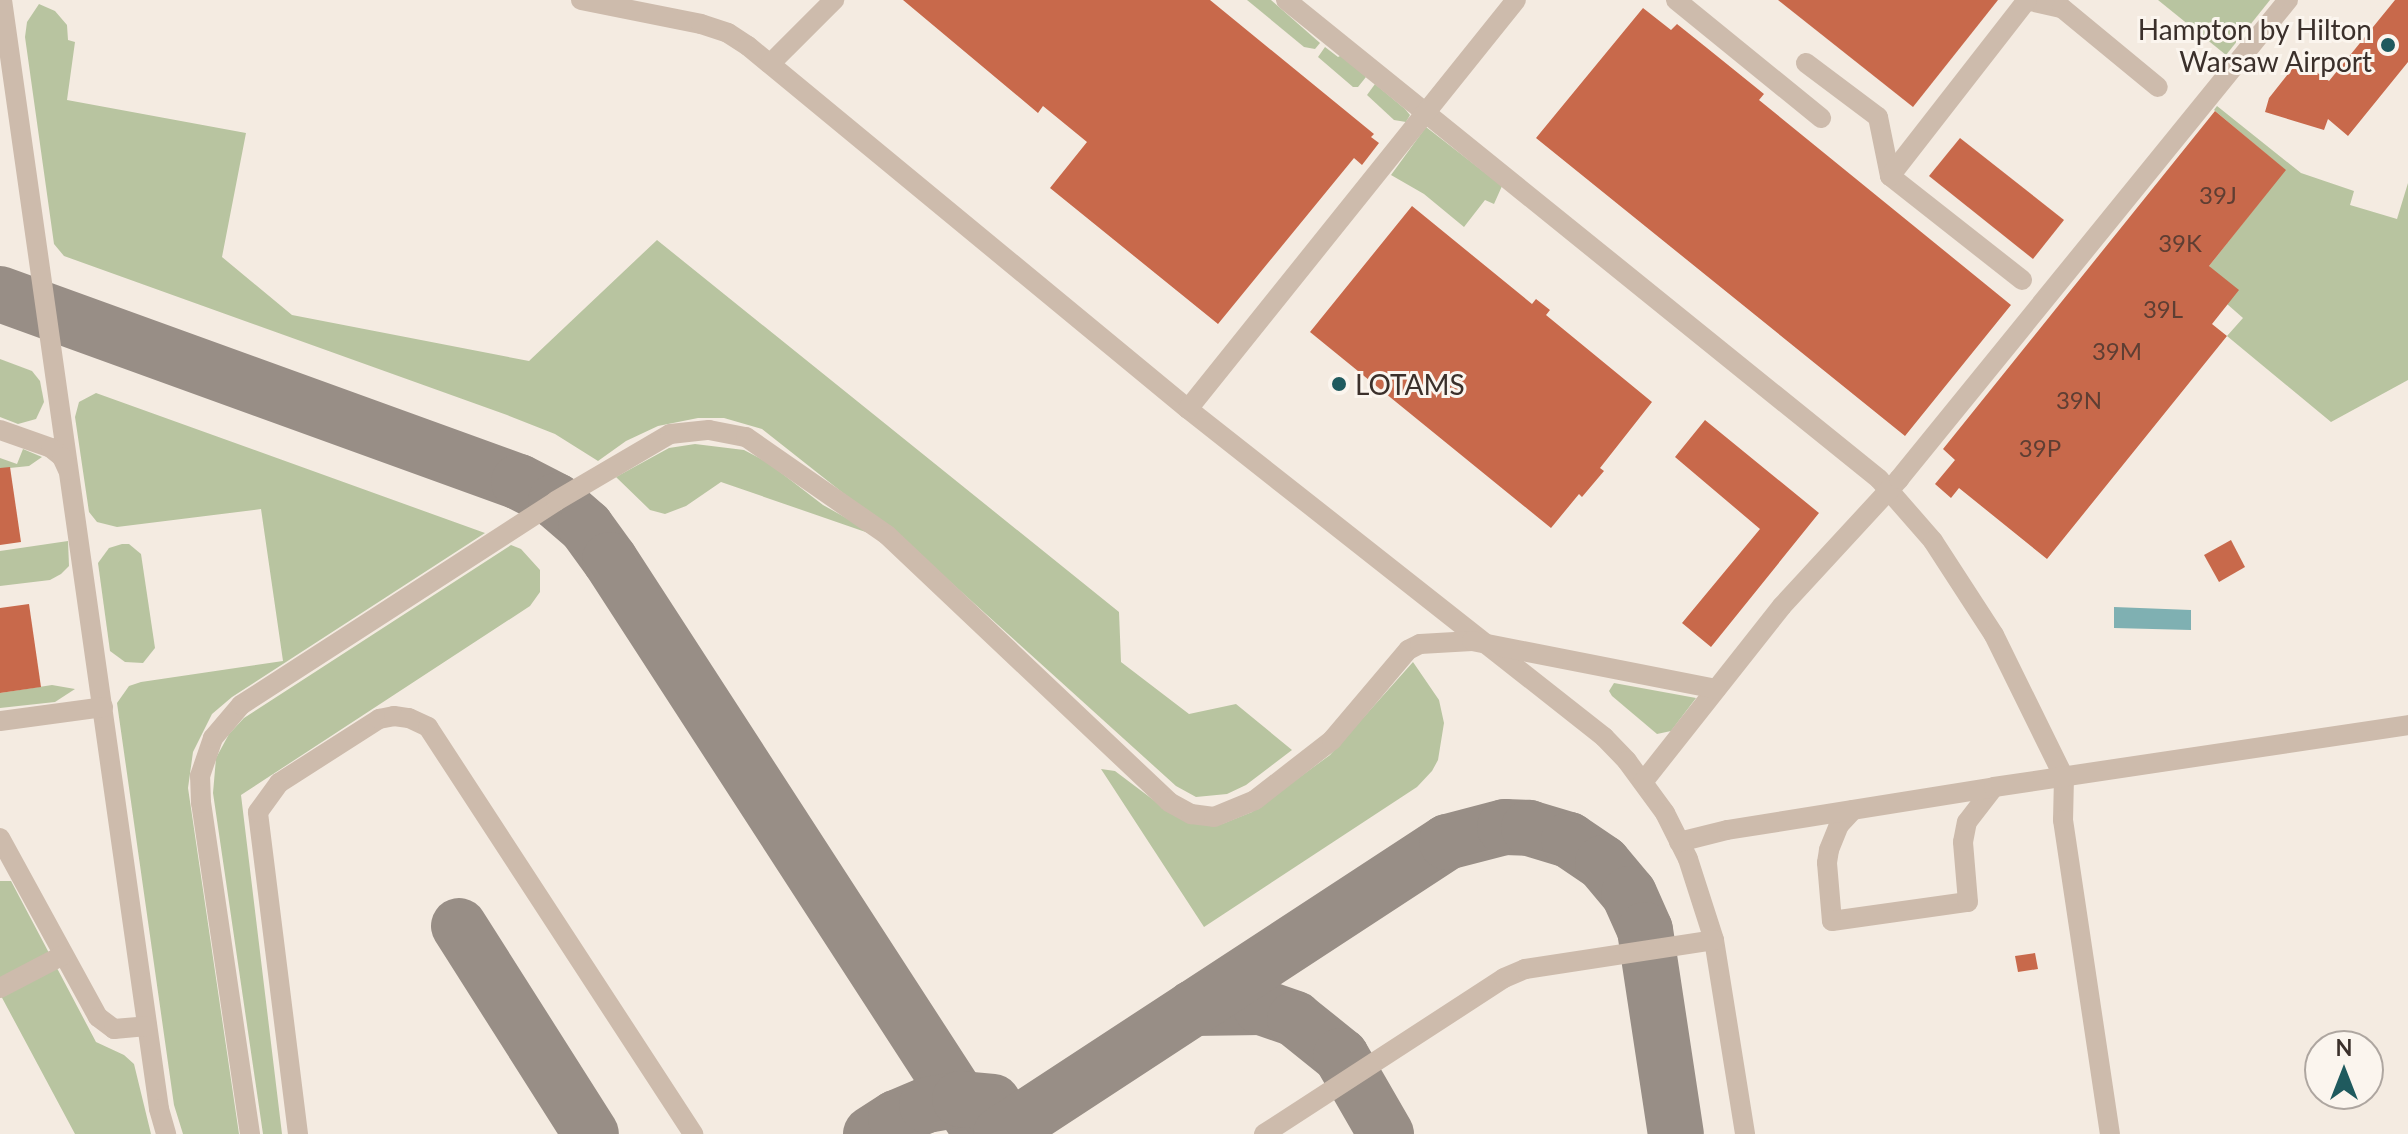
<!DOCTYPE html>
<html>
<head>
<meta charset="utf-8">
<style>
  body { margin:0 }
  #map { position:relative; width:2408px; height:1134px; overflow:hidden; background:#f4ebe1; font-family:Lato,sans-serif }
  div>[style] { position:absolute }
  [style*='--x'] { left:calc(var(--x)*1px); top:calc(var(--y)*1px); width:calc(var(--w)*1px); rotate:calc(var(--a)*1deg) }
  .green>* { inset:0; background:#b8c4a0 }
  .water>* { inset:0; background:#7fb0b2 }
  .taxiway>* { height:56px; margin:-28px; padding:0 28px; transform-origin:28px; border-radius:28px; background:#988e86 }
  .building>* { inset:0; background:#c8694b }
  .minor>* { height:20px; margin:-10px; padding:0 10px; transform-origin:10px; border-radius:10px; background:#cdbbac }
  .dots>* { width:22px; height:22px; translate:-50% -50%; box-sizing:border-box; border:4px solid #fbf5ee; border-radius:50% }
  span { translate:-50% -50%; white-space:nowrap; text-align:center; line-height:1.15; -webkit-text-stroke:6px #fbf5ee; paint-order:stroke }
  .number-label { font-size:24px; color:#5e3e33 }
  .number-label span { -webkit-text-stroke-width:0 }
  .poi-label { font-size:28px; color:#3b302b }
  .right { translate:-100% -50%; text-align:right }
  .left { translate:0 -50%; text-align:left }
  .north { position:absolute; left:2304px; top:1030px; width:80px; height:80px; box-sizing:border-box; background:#fbf5ee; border:2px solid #aea6a0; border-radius:50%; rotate:0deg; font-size:22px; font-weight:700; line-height:32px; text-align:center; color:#3b302b }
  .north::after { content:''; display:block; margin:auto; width:28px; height:36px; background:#1f5a5e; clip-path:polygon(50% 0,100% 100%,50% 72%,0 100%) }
</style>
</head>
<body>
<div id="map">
  <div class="green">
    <i style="clip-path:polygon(1247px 0,1271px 0,1320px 43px,1315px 49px,1304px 47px)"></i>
    <i style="clip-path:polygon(2158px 0,2270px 0,2226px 55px)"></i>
    <i style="clip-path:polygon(39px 4px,55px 11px,67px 25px,68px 40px,75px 42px,67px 100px,246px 133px,222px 257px,292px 315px,529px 361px,657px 240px,1119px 612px,1121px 662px,1189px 714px,1236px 704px,1292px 750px,1246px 785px,1227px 794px,1196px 797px,1176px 786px,914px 549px,762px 429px,724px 418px,698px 418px,658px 426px,626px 441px,598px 461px,555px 434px,507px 415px,64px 256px,54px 244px,25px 37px,27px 22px)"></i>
    <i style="clip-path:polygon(1325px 47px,1338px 57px,1342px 55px,1366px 77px,1358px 87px,1353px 87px,1318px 57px)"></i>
    <i style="clip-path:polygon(1375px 84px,1405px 109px,1410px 115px,1406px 122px,1394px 120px,1367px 95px)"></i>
    <i style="clip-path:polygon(2217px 106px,2301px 173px,2354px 191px,2350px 205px,2397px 219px,2408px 183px,2408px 380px,2331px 422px,2227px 336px,2243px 318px,2227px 304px,2209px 266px,2285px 170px,2214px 110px)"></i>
    <i style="clip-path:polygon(1426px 127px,1502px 186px,1494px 204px,1485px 200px,1464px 227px,1424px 194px,1391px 175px)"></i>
    <i style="clip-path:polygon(0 359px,32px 371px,40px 381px,44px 402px,36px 419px,18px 424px,0 417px)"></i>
    <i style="clip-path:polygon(96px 393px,485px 533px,232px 697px,212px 714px,193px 752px,188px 788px,239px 1134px,183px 1134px,174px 1105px,117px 703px,129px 686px,141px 682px,283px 661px,261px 509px,117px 527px,97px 522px,89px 512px,75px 417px,79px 402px)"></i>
    <i style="clip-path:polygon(695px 444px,744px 450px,767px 462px,823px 505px,880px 537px,721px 482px,686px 506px,665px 514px,650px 510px,616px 477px,669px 448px)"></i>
    <i style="clip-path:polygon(23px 449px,42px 457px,29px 466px,0 469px,0 458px,17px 464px)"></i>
    <i style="clip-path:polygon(68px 541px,69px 566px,61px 574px,50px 580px,0 586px,0 551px)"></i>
    <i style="clip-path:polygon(122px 544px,129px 544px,141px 554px,155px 648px,143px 663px,125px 662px,110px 651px,98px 563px,109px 548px)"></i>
    <i style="clip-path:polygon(511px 545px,521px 549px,540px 570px,540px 592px,530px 606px,241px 795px,282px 1134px,263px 1134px,213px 793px,216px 758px,229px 734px,244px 718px)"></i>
    <i style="clip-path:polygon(1413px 662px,1439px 700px,1444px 723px,1438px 760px,1432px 771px,1417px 787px,1204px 927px,1101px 769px,1115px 771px,1168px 811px,1208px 825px,1222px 824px,1252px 812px,1330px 755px)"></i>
    <i style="clip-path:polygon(1614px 683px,1696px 698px,1671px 731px,1657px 734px,1612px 696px,1609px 691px)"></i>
    <i style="clip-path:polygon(52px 685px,75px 689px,55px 702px,0 708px,0 693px)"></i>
    <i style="clip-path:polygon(0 881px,11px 881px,96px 1042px,124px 1055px,134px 1064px,151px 1134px,75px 1134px,0 994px)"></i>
  </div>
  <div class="water">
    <i style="clip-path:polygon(2114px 607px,2191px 610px,2191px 630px,2114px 628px)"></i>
  </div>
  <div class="taxiway">
    <i style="--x:0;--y:294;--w:552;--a:19.91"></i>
    <i style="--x:519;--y:482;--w:42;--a:27.2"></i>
    <i style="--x:556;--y:501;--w:40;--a:41"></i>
    <i style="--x:586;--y:527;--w:41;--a:54"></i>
    <i style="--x:610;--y:560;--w:684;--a:57.05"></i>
    <i style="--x:459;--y:926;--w:246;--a:57.6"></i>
    <i style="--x:1193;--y:1008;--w:68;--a:-0.8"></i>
    <i style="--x:1261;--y:1007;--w:36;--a:19"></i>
    <i style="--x:1295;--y:1019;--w:59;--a:38.8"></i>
    <i style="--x:1341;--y:1056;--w:90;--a:60"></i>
    <i style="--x:871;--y:1134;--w:30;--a:-33"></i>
    <i style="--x:896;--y:1118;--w:34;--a:-23"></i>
    <i style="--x:927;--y:1105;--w:34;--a:-10"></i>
    <i style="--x:960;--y:1099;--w:33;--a:5"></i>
    <i style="--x:1001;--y:1134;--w:533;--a:-33.21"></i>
    <i style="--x:1447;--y:842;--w:60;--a:-14.5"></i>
    <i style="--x:1505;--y:827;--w:24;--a:2"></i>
    <i style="--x:1529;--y:828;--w:42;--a:16.7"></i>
    <i style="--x:1569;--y:840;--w:41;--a:34.1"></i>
    <i style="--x:1603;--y:863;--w:40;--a:50"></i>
    <i style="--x:1629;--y:894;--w:39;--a:66"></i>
    <i style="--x:1645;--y:930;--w:206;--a:81.4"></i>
  </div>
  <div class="building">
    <i style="clip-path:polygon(903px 0,1210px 0,1374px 134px,1371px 137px,1379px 143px,1362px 165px,1354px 158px,1218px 324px,1050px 188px,1087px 142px,1043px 106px,1038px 113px)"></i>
    <i style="clip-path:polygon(1778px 0,1998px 0,1913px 107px)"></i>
    <i style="clip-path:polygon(2395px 0,2408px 0,2408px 62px,2348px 136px,2328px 119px,2324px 130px,2265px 112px,2269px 98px,2299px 60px,2329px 81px)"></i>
    <i style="clip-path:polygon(1643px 8px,1671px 30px,1677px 24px,1707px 48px,1764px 94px,1759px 100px,2011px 305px,1905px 436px,1536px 138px)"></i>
    <i style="clip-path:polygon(2215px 111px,2286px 170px,2209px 266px,2239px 290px,2212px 324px,2227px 336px,2047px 559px,1959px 488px,1951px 498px,1935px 484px,1955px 460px,1943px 449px)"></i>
    <i style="clip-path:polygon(1960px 138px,2064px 220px,2033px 259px,1929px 176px)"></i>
    <i style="clip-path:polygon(1412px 206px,1532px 304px,1536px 299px,1550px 310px,1546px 315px,1652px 402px,1600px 468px,1604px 471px,1582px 497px,1579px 494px,1551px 528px,1310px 332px)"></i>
    <i style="clip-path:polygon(1705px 420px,1819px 513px,1711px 647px,1682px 623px,1760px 529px,1675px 457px)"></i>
    <i style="clip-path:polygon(10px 467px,21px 542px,0 545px,0 468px)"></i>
    <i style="clip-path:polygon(2231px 540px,2245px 567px,2219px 582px,2204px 555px)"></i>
    <i style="clip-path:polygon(29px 604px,41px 687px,0 693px,0 608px)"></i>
    <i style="clip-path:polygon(2035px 953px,2038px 969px,2018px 972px,2015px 956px)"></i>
  </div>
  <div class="minor">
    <i style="--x:2;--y:0;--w:1120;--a:81.94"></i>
    <i style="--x:159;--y:1109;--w:26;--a:74"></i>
    <i style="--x:581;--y:0;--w:122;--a:11.3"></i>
    <i style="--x:701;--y:24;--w:28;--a:18"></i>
    <i style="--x:728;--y:33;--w:24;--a:33"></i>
    <i style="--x:748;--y:46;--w:570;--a:39.52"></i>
    <i style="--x:1188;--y:409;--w:530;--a:38.25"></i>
    <i style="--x:1604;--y:737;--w:33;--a:46"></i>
    <i style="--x:1627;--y:761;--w:64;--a:53.8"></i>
    <i style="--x:1665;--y:813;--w:51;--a:63.4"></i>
    <i style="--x:1688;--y:859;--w:85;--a:72.2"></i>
    <i style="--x:1714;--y:940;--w:196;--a:80.9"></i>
    <i style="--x:1286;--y:0;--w:762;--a:38.93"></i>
    <i style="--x:1879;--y:479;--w:82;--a:48.9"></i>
    <i style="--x:1933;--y:541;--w:112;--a:57"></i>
    <i style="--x:1994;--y:635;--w:158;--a:63.8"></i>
    <i style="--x:2064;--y:777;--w:43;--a:91.3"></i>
    <i style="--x:2063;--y:820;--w:317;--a:81.5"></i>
    <i style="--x:1676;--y:0;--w:187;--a:39.1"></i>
    <i style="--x:2026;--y:0;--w:37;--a:13"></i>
    <i style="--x:2062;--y:8;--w:124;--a:39.5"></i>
    <i style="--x:1806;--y:63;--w:90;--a:36.9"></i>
    <i style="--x:1878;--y:117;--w:60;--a:78.5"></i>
    <i style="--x:1890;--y:176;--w:168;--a:38.2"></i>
    <i style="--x:770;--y:64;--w:91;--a:-45"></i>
    <i style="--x:1890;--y:176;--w:223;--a:-52.1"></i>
    <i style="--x:1188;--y:409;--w:524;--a:-51.27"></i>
    <i style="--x:0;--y:430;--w:54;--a:19.4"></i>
    <i style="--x:51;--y:448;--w:14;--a:39"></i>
    <i style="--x:62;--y:457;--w:14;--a:65"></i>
    <i style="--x:0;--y:721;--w:104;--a:-7.7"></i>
    <i style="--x:1643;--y:782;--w:224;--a:-51.7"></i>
    <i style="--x:1782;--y:606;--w:173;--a:-47.3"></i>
    <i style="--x:1899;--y:479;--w:617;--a:-50.92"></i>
    <i style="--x:1853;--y:810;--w:21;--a:133"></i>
    <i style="--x:1839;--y:825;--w:27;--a:112"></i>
    <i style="--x:1829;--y:850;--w:13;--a:99"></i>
    <i style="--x:1827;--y:863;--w:58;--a:85.1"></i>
    <i style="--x:1832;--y:921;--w:137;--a:-8"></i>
    <i style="--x:1968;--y:902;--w:60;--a:-94.8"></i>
    <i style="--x:1963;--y:842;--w:20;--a:-79"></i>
    <i style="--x:1967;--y:822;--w:44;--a:-52.4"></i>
    <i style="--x:0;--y:838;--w:204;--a:61.3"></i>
    <i style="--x:98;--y:1017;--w:20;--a:37"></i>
    <i style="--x:114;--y:1029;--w:33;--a:-5"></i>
    <i style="--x:1679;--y:842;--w:49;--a:-14"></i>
    <i style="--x:1727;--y:830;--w:270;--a:-9.1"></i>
    <i style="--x:1994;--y:787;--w:419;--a:-8.5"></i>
    <i style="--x:0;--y:988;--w:71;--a:-27.6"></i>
    <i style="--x:250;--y:1134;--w:335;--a:-98.4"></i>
    <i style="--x:201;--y:803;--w:27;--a:-92"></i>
    <i style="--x:200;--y:776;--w:40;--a:-71.1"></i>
    <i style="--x:213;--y:738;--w:43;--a:-49.7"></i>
    <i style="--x:241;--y:705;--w:375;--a:-32.9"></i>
    <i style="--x:556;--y:501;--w:132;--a:-30.4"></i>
    <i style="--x:670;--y:434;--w:39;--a:-6"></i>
    <i style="--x:709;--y:430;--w:38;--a:11"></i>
    <i style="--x:746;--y:437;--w:172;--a:34.8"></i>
    <i style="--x:887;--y:535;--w:388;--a:43.4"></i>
    <i style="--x:1169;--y:802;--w:25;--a:29"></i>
    <i style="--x:1191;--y:814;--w:23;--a:7"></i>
    <i style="--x:1214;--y:817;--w:44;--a:-22.5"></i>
    <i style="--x:1255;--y:800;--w:98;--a:-37.9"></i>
    <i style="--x:1332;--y:740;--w:118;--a:-49.8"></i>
    <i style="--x:1408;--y:650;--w:13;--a:-27"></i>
    <i style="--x:1420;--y:644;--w:52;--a:-3.3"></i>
    <i style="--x:1472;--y:641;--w:249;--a:11.1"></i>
    <i style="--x:298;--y:1134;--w:324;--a:-97.1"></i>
    <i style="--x:258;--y:812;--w:36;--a:-54"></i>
    <i style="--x:279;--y:783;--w:119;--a:-32.6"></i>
    <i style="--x:379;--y:719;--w:15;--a:-11"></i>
    <i style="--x:394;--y:716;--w:15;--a:8"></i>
    <i style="--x:409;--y:718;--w:21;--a:25"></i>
    <i style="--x:428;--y:727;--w:486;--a:56.9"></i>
    <i style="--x:1264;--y:1134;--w:286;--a:-33"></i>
    <i style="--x:1504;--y:978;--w:23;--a:-23"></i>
    <i style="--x:1525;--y:969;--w:191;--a:-8.7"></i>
  </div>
  <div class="dots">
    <i style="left:2388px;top:45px;background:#1f5a5e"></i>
    <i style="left:1339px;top:384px;background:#1f5a5e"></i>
  </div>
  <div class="number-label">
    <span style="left:2218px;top:195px">39J</span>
    <span style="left:2180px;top:243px">39K</span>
    <span style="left:2163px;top:309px">39L</span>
    <span style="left:2117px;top:351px">39M</span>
    <span style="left:2079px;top:400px">39N</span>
    <span style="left:2040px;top:448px">39P</span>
  </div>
  <div class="poi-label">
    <span class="right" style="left:2372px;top:45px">Hampton by Hilton<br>Warsaw Airport</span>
    <span class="left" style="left:1355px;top:384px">LOTAMS</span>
  </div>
  <div class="north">N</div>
</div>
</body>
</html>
